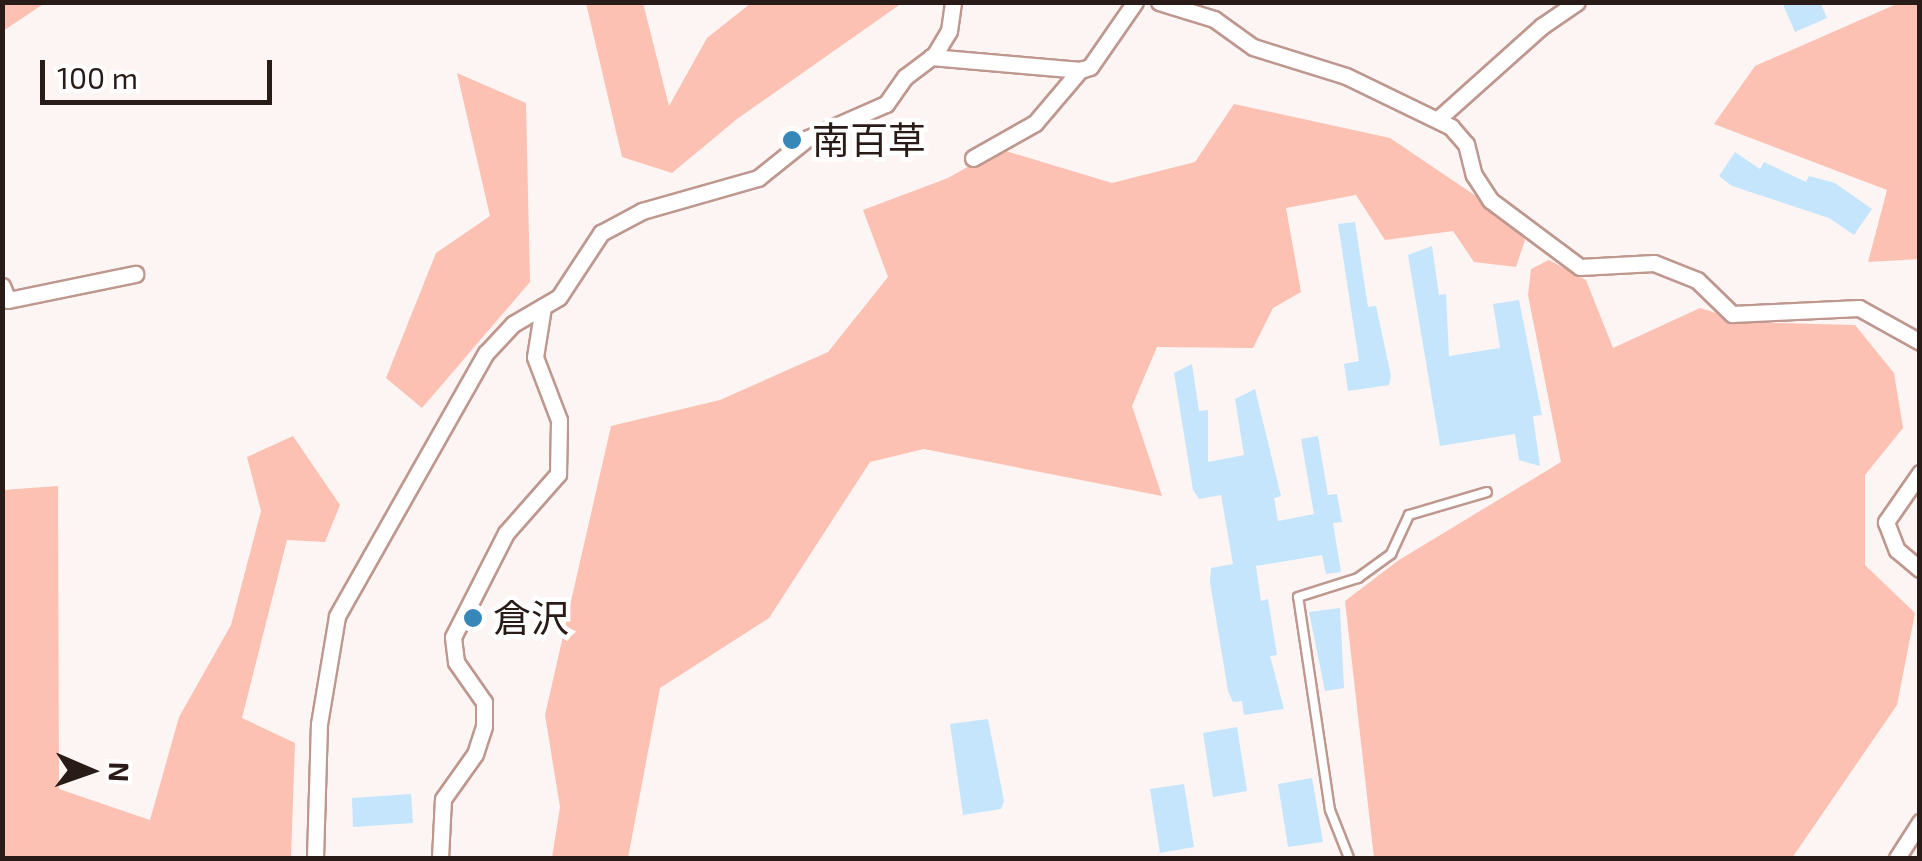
<!DOCTYPE html>
<html>
<head>
<meta charset="utf-8">
<style>
  body { margin:0 }
  #map { position:relative; width:1922px; height:861px; overflow:hidden; background:#fdf5f3; font-family:"Exo 2","Noto Sans JP",sans-serif }
  div>[style] { position:absolute }
  [style*='--x'] { left:calc(var(--x)*1px); top:calc(var(--y)*1px); width:calc(var(--w)*1px); rotate:calc(var(--a)*1deg) }
  .green>* { inset:0; background:#fcc1b2 }
  .building>* { inset:0; background:#c4e5fc }
  .roads { filter:drop-shadow(2px 0 #be988f) drop-shadow(-2px 0 #be988f) drop-shadow(0 2px #be988f) drop-shadow(0 -2px #be988f) }
  .service>* { height:8px; margin:-4px; padding:0 4px; transform-origin:4px; border-radius:4px; background:#fff }
  .minor>* { height:15px; margin:-7.5px; padding:0 7.5px; transform-origin:7.5px; border-radius:7.5px; background:#fff }
  .dots>* { width:28px; height:28px; translate:-50% -50%; box-sizing:border-box; border:5px solid #fff; border-radius:50% }
  span { translate:-50% -50%; white-space:nowrap; text-align:center; line-height:1.15; -webkit-text-stroke:9px #fff; paint-order:stroke }
  .poi-label { font-size:38px; color:#291b17 }
  .left { translate:0 -50%; text-align:left }
  .frame { position:absolute; inset:0; border:5px solid #291b17; pointer-events:none }
  .north { position:absolute; left:40px; top:721px; width:100px; height:100px; -webkit-text-stroke:8px #fff; paint-order:stroke; rotate:92deg; font-size:28px; font-weight:700; line-height:40px; text-align:center; color:#291b17 }
  .north::after { content:''; display:block; margin:auto; width:35px; height:45px; background:#291b17; clip-path:polygon(50% 0,100% 100%,50% 72%,0 100%) }
  .scale { position:absolute; left:40px; top:60px; width:232px; height:45px; box-sizing:border-box; border:5px solid #291b17; border-top:0; padding-left:12px; font-size:30px; line-height:35px; white-space:nowrap; color:#291b17; -webkit-text-stroke:8px #fff; paint-order:stroke }
</style>
</head>
<body>
<div id="map">
  <div class="green">
    <i style="clip-path:polygon(3px 2px,45px 2px,45px 3px,3px 31px)"></i>
    <i style="clip-path:polygon(586px 3px,643px 3px,669px 106px,707px 38px,751px 3px,902px 3px,737px 119px,672px 173px,622px 157px)"></i>
    <i style="clip-path:polygon(1899px 3px,1919px 3px,1919px 259px,1868px 262px,1887px 190px,1714px 124px,1755px 66px)"></i>
    <i style="clip-path:polygon(457px 73px,526px 103px,530px 282px,422px 408px,386px 378px,436px 253px,490px 216px)"></i>
    <i style="clip-path:polygon(1234px 104px,1390px 138px,1504px 215px,1525px 240px,1516px 267px,1474px 262px,1453px 231px,1385px 240px,1356px 195px,1286px 208px,1301px 292px,1273px 308px,1253px 348px,1157px 347px,1132px 406px,1162px 496px,924px 449px,870px 462px,769px 618px,660px 688px,628px 858px,552px 858px,560px 807px,545px 715px,611px 426px,720px 400px,828px 352px,888px 277px,863px 210px,948px 178px,999px 149px,1112px 183px,1195px 162px)"></i>
    <i style="clip-path:polygon(1549px 260px,1586px 280px,1613px 348px,1700px 308px,1745px 322px,1855px 325px,1894px 373px,1903px 428px,1865px 475px,1865px 565px,1915px 613px,1897px 705px,1792px 858px,1374px 858px,1345px 601px,1399px 560px,1561px 462px,1528px 295px,1531px 269px)"></i>
    <i style="clip-path:polygon(293px 436px,340px 505px,325px 542px,287px 540px,242px 718px,295px 743px,291px 858px,8px 858px,2px 853px,3px 490px,58px 486px,59px 789px,150px 820px,179px 717px,231px 625px,261px 511px,247px 457px)"></i>
  </div>
  <div class="building">
    <i style="clip-path:polygon(1782px 2px,1820px 2px,1827px 18px,1795px 32px)"></i>
    <i style="clip-path:polygon(1735px 152px,1760px 169px,1764px 162px,1806px 182px,1809px 176px,1835px 183px,1872px 209px,1854px 235px,1829px 218px,1732px 186px,1719px 176px)"></i>
    <i style="clip-path:polygon(1355px 222px,1368px 307px,1376px 306px,1391px 376px,1389px 385px,1348px 391px,1344px 364px,1359px 361px,1338px 224px)"></i>
    <i style="clip-path:polygon(1432px 246px,1439px 295px,1446px 294px,1449px 356px,1500px 348px,1493px 304px,1519px 300px,1542px 415px,1533px 416px,1540px 466px,1519px 460px,1515px 434px,1440px 446px,1408px 255px)"></i>
    <i style="clip-path:polygon(1192px 364px,1199px 411px,1208px 410px,1208px 462px,1244px 455px,1235px 399px,1255px 389px,1281px 496px,1274px 498px,1278px 521px,1314px 514px,1301px 439px,1318px 436px,1328px 495px,1337px 494px,1342px 522px,1333px 523px,1341px 572px,1326px 574px,1322px 555px,1256px 566px,1261px 601px,1268px 599px,1277px 655px,1270px 656px,1284px 709px,1244px 715px,1242px 701px,1233px 702px,1228px 691px,1210px 582px,1211px 568px,1233px 564px,1221px 495px,1199px 499px,1193px 490px,1174px 373px)"></i>
    <i style="clip-path:polygon(1340px 608px,1344px 688px,1325px 691px,1309px 612px)"></i>
    <i style="clip-path:polygon(988px 719px,1004px 801px,1001px 809px,963px 815px,950px 724px)"></i>
    <i style="clip-path:polygon(1237px 727px,1247px 791px,1213px 797px,1203px 733px)"></i>
    <i style="clip-path:polygon(1312px 778px,1323px 842px,1288px 847px,1278px 784px)"></i>
    <i style="clip-path:polygon(1184px 784px,1194px 847px,1160px 853px,1150px 789px)"></i>
    <i style="clip-path:polygon(411px 794px,413px 823px,353px 827px,352px 798px)"></i>
  </div>
  <div class="roads">
    <div class="service">
      <i style="--x:1349;--y:858;--w:52;--a:-111.6"></i>
      <i style="--x:1330;--y:810;--w:215;--a:-98.5"></i>
      <i style="--x:1298;--y:597;--w:63;--a:-17.6"></i>
      <i style="--x:1358;--y:578;--w:41;--a:-36"></i>
      <i style="--x:1391;--y:554;--w:43;--a:-65.2"></i>
      <i style="--x:1409;--y:515;--w:81;--a:-16.4"></i>
    </div>
    <div class="minor">
      <i style="--x:1159;--y:2;--w:58;--a:17.2"></i>
      <i style="--x:1214;--y:19;--w:48;--a:35.7"></i>
      <i style="--x:1253;--y:47;--w:97;--a:17.3"></i>
      <i style="--x:1346;--y:76;--w:117;--a:25.9"></i>
      <i style="--x:1451;--y:127;--w:23;--a:49"></i>
      <i style="--x:1466;--y:144;--w:32;--a:76"></i>
      <i style="--x:1474;--y:175;--w:30;--a:57"></i>
      <i style="--x:1490;--y:200;--w:112;--a:36.7"></i>
      <i style="--x:1580;--y:267;--w:74;--a:-3.1"></i>
      <i style="--x:1654;--y:263;--w:46;--a:21.6"></i>
      <i style="--x:1697;--y:280;--w:49;--a:44.2"></i>
      <i style="--x:1732;--y:314;--w:127;--a:-2.7"></i>
      <i style="--x:1859;--y:308;--w:70;--a:29.1"></i>
      <i style="--x:931;--y:57;--w:150;--a:5"></i>
      <i style="--x:1080;--y:70;--w:10;--a:-17"></i>
      <i style="--x:1090;--y:67;--w:79;--a:-55.3"></i>
      <i style="--x:1438;--y:119;--w:140;--a:-41.8"></i>
      <i style="--x:1542;--y:26;--w:42;--a:-34.4"></i>
      <i style="--x:973;--y:158;--w:71;--a:-29.4"></i>
      <i style="--x:1035;--y:123;--w:70;--a:-49.7"></i>
      <i style="--x:2;--y:286;--w:15;--a:67"></i>
      <i style="--x:8;--y:300;--w:130;--a:-11.6"></i>
      <i style="--x:1920;--y:473;--w:60;--a:124.8"></i>
      <i style="--x:1886;--y:522;--w:30;--a:69"></i>
      <i style="--x:1897;--y:550;--w:30;--a:40"></i>
      <i style="--x:315;--y:858;--w:134;--a:-88.3"></i>
      <i style="--x:319;--y:724;--w:109;--a:-80.5"></i>
      <i style="--x:337;--y:616;--w:302;--a:-60.5"></i>
      <i style="--x:486;--y:353;--w:40;--a:-47"></i>
      <i style="--x:513;--y:324;--w:53;--a:-30.4"></i>
      <i style="--x:559;--y:297;--w:77;--a:-56.7"></i>
      <i style="--x:601;--y:233;--w:47;--a:-28.2"></i>
      <i style="--x:642;--y:211;--w:121;--a:-15.9"></i>
      <i style="--x:758;--y:178;--w:64;--a:-38.7"></i>
      <i style="--x:808;--y:138;--w:85;--a:-23.6"></i>
      <i style="--x:886;--y:104;--w:33;--a:-55"></i>
      <i style="--x:905;--y:77;--w:38;--a:-37"></i>
      <i style="--x:935;--y:54;--w:27;--a:-59"></i>
      <i style="--x:949;--y:31;--w:29;--a:-82"></i>
      <i style="--x:440;--y:858;--w:59;--a:-87.1"></i>
      <i style="--x:443;--y:799;--w:55;--a:-54.6"></i>
      <i style="--x:475;--y:754;--w:29;--a:-72"></i>
      <i style="--x:484;--y:726;--w:24;--a:-90"></i>
      <i style="--x:484;--y:702;--w:49;--a:-125"></i>
      <i style="--x:456;--y:662;--w:25;--a:-97"></i>
      <i style="--x:453;--y:637;--w:117;--a:-63"></i>
      <i style="--x:506;--y:533;--w:79;--a:-48.6"></i>
      <i style="--x:558;--y:474;--w:54;--a:-88.9"></i>
      <i style="--x:559;--y:420;--w:67;--a:-110.9"></i>
      <i style="--x:535;--y:357;--w:51;--a:-80.9"></i>
      <i style="--x:1897;--y:858;--w:43;--a:-57.4"></i>
    </div>
  </div>
  <div class="dots">
    <i style="left:792px;top:140px;background:#3788b9"></i>
    <i style="left:473px;top:618px;background:#3788b9"></i>
  </div>
  <div class="poi-label">
    <span class="left" style="left:812px;top:140px">南百草</span>
    <span class="left" style="left:493px;top:618px">倉沢</span>
  </div>
  <div class="frame"></div>
  <div class="north">N</div>
  <div class="scale">100 m</div>
</div>
</body>
</html>
